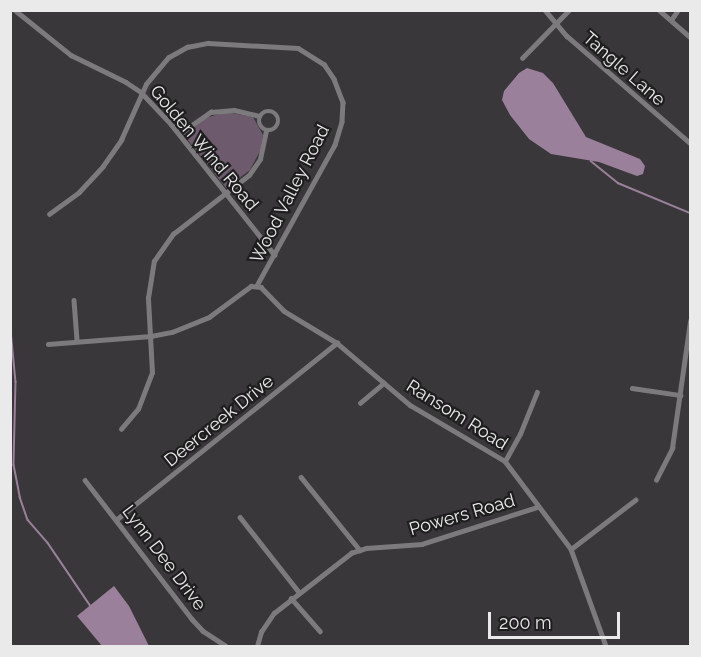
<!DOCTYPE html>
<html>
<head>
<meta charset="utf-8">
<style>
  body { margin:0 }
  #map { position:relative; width:701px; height:657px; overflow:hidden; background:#393739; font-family:Raleway,sans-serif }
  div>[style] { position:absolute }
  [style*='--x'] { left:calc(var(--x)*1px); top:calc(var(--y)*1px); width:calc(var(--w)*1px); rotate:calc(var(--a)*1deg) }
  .green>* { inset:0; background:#6d5b6d }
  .water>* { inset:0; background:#9a809a }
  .stream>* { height:1.5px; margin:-0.75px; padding:0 0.75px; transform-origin:0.75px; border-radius:0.75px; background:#9a809a }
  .minor>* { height:4.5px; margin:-2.25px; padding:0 2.25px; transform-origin:2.25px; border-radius:2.25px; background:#7c7a7c }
  .minor>.ring { margin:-2.25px; padding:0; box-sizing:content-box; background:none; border:4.5px solid #7c7a7c; border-radius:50% }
  span { translate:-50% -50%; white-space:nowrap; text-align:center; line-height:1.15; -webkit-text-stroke:4.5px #1f1e1f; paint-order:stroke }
  .street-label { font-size:18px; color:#ebeaeb }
  .frame { position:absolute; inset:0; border:12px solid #ebeaeb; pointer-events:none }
  .scale { position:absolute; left:488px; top:612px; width:132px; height:27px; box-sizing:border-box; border:3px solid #ebeaeb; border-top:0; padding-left:8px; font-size:18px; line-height:21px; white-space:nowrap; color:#ebeaeb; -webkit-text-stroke:4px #1f1e1f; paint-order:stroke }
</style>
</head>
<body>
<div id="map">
  <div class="green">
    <i style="clip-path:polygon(226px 112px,253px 117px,263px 135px,260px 151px,250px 170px,226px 188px,183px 134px,205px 118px)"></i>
  </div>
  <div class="water">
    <i style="clip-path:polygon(527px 68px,543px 73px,553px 83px,586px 137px,640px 159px,645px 166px,643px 174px,637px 176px,599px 162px,551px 154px,529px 139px,510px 115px,502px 100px,504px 91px,519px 73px)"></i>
    <i style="clip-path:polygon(114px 586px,129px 606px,149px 646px,102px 646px,77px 616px)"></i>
  </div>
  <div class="stream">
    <i style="--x:591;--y:161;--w:35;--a:39"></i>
    <i style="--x:618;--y:183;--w:78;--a:22.6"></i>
    <i style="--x:10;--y:319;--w:63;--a:84.6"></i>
    <i style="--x:16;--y:382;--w:83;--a:91.4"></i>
    <i style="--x:14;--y:465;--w:33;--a:79"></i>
    <i style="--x:20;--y:497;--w:24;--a:71"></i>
    <i style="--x:28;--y:520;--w:30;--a:49"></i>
    <i style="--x:48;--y:543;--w:75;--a:55.9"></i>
  </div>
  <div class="minor">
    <i style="--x:15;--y:10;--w:72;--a:38.8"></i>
    <i style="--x:71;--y:55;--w:61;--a:26.1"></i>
    <i style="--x:126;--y:82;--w:18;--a:34"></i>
    <i style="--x:141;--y:92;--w:44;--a:46.8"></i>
    <i style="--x:171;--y:124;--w:167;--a:51.6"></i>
    <i style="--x:545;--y:10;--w:34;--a:50"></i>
    <i style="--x:567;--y:36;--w:163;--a:41"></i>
    <i style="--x:659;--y:10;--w:41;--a:41.1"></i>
    <i style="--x:671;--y:20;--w:12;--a:-55"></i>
    <i style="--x:522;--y:58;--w:67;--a:-45.6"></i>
    <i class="ring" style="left:259px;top:111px;width:15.5px;height:15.5px"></i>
    <i style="--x:179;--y:134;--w:39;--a:-35"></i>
    <i style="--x:211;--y:112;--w:23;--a:-5"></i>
    <i style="--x:234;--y:110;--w:26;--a:13"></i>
    <i style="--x:49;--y:214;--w:37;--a:-36"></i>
    <i style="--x:79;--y:192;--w:35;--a:-47"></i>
    <i style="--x:103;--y:166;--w:32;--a:-55"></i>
    <i style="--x:121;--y:140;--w:61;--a:-65.9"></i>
    <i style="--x:146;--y:84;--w:35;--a:-50"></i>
    <i style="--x:169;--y:57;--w:21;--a:-29"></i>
    <i style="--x:187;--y:47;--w:21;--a:-11"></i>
    <i style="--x:208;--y:43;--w:90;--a:3.2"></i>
    <i style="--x:298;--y:48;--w:31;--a:32"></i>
    <i style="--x:324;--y:64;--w:18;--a:56"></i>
    <i style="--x:334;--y:79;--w:25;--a:69"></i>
    <i style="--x:343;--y:102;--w:20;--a:93"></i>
    <i style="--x:342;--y:122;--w:24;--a:107"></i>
    <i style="--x:335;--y:145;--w:161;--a:119"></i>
    <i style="--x:74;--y:300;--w:40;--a:85.7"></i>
    <i style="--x:48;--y:344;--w:103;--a:-4.4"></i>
    <i style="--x:151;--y:336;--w:21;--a:-11"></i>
    <i style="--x:172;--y:332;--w:40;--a:-22"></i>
    <i style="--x:209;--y:317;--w:52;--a:-36.4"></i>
    <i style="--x:251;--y:286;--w:10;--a:6"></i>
    <i style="--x:261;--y:287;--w:33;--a:46"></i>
    <i style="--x:284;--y:311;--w:62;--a:31.1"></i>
    <i style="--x:337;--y:343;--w:96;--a:40.3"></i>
    <i style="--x:410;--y:405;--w:110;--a:30.5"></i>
    <i style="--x:505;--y:461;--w:110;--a:53.1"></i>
    <i style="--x:571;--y:549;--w:103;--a:70.2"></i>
    <i style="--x:632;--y:388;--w:49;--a:8.3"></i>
    <i style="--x:360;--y:403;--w:31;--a:-40"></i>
    <i style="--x:121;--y:429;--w:26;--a:-50"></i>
    <i style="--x:138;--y:409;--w:39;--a:-69"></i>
    <i style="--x:152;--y:373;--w:75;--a:-93.1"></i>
    <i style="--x:148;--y:298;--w:37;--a:-81"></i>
    <i style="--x:154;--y:261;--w:33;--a:-55"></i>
    <i style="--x:173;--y:234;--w:96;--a:-37.8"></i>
    <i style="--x:249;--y:175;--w:19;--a:-55"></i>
    <i style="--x:260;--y:159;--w:29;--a:-78"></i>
    <i style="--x:505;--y:461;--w:31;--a:-61"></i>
    <i style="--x:520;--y:434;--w:45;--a:-68"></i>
    <i style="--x:301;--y:477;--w:94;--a:51.1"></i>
    <i style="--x:85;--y:480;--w:175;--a:52.4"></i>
    <i style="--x:192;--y:619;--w:16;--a:47"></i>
    <i style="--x:203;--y:631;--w:27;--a:33"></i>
    <i style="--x:656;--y:480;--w:36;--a:-63"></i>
    <i style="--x:672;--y:448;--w:128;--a:-81.9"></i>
    <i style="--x:240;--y:517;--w:95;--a:51.8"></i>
    <i style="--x:117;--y:519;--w:282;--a:-38.7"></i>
    <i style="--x:571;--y:549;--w:81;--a:-37.4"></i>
    <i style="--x:291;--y:598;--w:44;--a:48.7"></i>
    <i style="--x:257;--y:646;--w:15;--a:-74"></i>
    <i style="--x:261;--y:632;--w:23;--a:-56"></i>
    <i style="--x:274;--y:613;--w:98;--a:-37.9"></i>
    <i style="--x:351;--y:553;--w:16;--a:-18"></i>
    <i style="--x:366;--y:548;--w:56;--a:-4.1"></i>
    <i style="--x:422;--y:544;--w:121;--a:-17.8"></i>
  </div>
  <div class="street-label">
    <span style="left:624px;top:69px;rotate:41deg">Tangle Lane</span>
    <span style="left:204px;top:148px;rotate:50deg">Golden Wind Road</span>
    <span style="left:290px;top:194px;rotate:-63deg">Wood Valley Road</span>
    <span style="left:457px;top:415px;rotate:32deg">Ransom Road</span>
    <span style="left:219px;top:421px;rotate:-39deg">Deercreek Drive</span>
    <span style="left:462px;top:515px;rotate:-16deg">Powers Road</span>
    <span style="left:164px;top:558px;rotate:53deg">Lynn Dee Drive</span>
  </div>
  <div class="frame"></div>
  <div class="scale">200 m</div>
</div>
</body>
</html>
